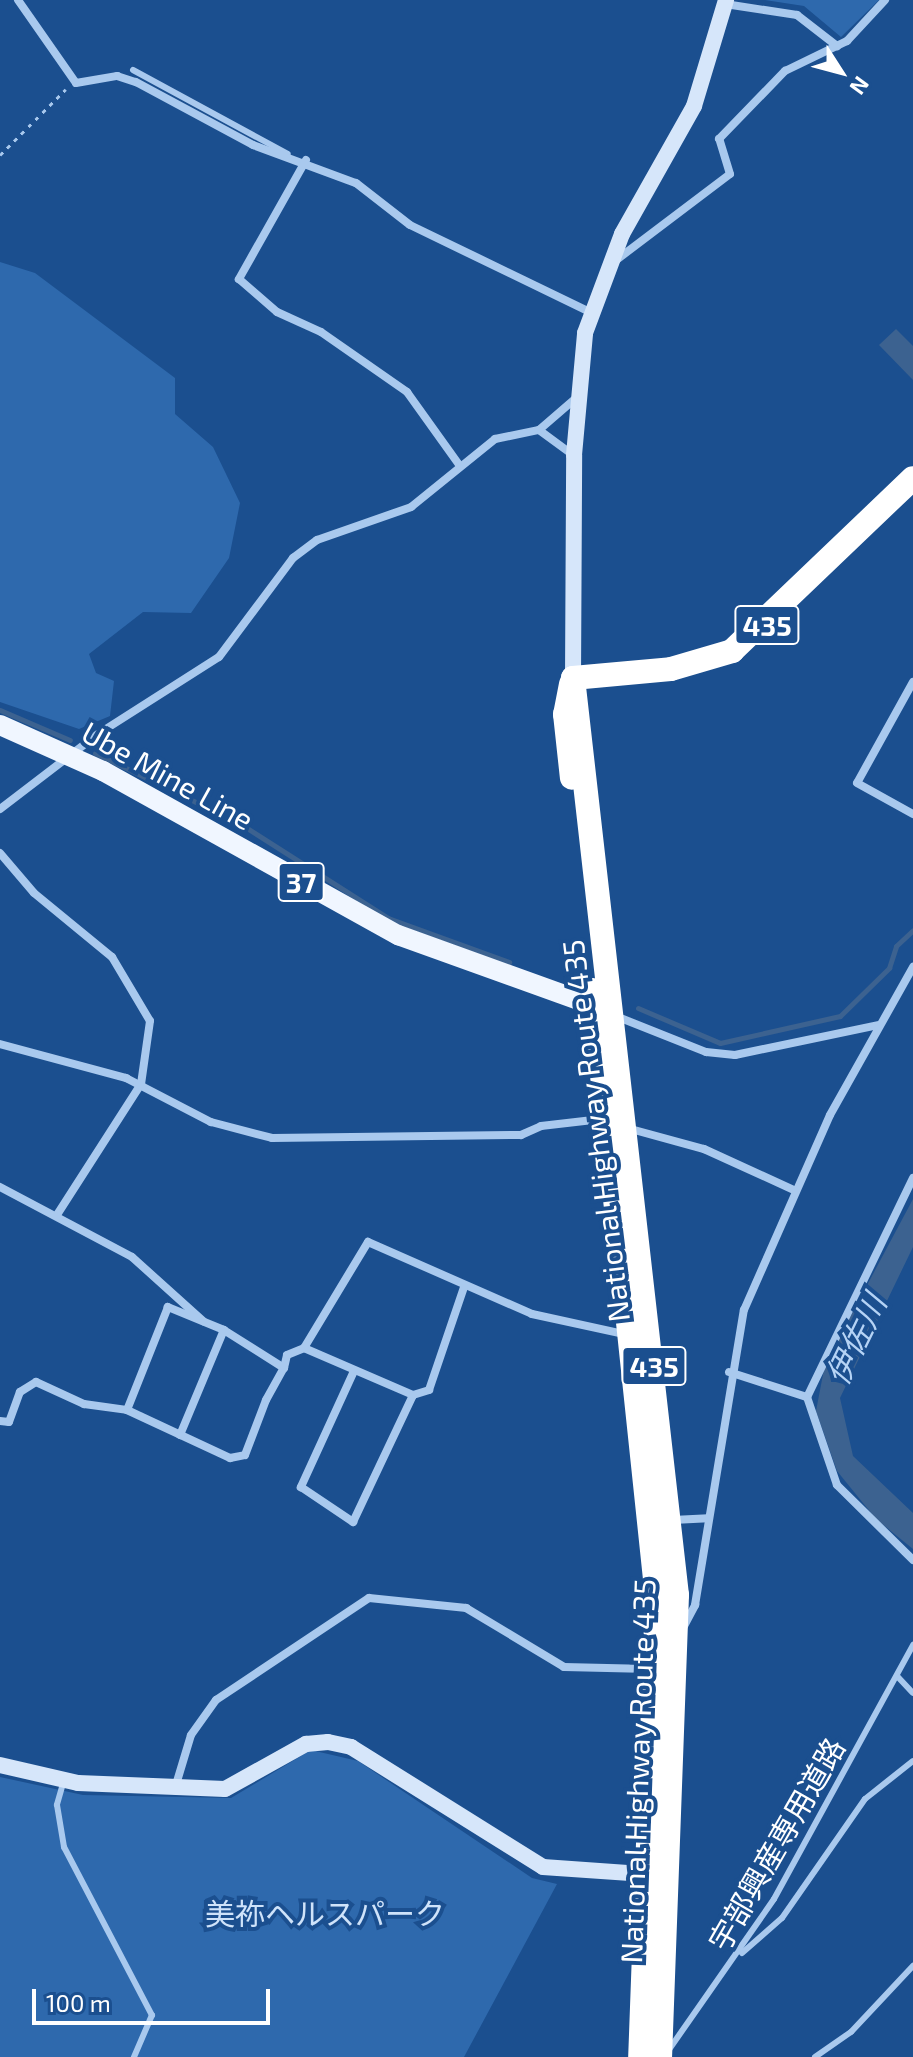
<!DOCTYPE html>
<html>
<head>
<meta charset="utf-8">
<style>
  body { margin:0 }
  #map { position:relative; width:913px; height:2057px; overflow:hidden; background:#1b4f8f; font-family:"Exo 2","Noto Sans JP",sans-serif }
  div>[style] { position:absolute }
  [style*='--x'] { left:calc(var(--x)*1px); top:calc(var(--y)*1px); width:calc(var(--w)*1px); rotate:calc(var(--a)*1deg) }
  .green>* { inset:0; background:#2e69ad }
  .water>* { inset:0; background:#3c6290 }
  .stream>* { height:5px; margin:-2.5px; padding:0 2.5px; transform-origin:2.5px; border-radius:2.5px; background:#3c6290 }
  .path>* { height:3px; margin-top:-1.5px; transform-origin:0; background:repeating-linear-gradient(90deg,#a9c9ee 0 4px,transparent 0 10px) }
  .lane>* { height:6px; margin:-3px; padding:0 3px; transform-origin:3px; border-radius:3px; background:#a9c9ee }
  .street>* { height:8px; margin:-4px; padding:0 4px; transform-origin:4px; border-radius:4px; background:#a9c9ee }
  .secondary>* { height:16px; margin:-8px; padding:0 8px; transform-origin:8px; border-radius:8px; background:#d6e6fa }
  .primary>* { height:20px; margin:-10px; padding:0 10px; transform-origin:10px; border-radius:10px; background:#f0f6ff }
  .highway>* { height:24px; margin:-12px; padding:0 12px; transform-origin:12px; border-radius:12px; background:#fff }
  span { translate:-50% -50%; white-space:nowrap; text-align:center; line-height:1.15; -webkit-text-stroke:8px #1b4f8f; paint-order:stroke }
  .shield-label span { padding:2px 6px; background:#1b4f8f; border:2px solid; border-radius:6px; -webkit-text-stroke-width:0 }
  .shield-label { font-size:28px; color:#fff; font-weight:700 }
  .street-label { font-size:30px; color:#fff }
  .park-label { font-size:30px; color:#cfe3fa }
  .water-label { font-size:32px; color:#b5d3f5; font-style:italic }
  .north { position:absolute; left:801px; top:32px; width:80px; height:80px; -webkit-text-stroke:6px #1b4f8f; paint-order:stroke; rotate:126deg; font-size:22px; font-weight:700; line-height:32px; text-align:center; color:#fff }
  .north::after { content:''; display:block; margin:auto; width:28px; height:36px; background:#fff; clip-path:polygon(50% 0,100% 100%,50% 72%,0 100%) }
  .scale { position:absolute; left:32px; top:1989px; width:238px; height:36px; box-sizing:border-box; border:4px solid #fff; border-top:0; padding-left:10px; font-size:24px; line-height:28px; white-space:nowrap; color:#fff; -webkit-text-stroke:6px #1b4f8f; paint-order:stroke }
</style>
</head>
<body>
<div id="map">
  <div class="green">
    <i style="clip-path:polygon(765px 0,879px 0,841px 37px,804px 6px)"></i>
    <i style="clip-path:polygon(0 262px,35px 273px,175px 378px,175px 414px,213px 447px,240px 503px,229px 558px,191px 613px,143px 612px,89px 654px,96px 673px,114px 681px,110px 716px,79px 729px,0 702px)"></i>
    <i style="clip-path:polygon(311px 1750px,358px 1761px,532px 1878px,557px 1884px,464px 2057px,0 2057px,0 1777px,83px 1795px,231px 1798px)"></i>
  </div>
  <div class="water">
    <i style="clip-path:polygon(896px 329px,913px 346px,913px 380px,879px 345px)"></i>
    <i style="clip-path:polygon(913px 1199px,913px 1247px,840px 1398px,853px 1456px,913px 1513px,913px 1549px,876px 1519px,837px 1471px,816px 1411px,825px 1364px)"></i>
  </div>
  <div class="stream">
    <i style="--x:0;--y:710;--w:76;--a:23.2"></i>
    <i style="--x:95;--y:753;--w:160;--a:25.9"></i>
    <i style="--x:239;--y:823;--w:177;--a:32.5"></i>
    <i style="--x:388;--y:918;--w:129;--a:20"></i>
    <i style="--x:638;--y:1008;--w:89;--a:23.1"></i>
    <i style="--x:720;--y:1043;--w:123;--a:-12.7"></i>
    <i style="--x:840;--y:1016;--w:69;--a:-44.4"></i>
    <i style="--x:889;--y:968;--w:23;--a:-72"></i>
    <i style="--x:896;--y:946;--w:23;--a:-43"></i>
  </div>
  <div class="path">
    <i style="--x:0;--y:155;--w:93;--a:-45"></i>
  </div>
  <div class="lane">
    <i style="--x:133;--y:70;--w:176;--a:28.5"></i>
    <i style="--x:897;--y:1676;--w:23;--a:47"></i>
    <i style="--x:64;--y:1780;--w:26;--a:106"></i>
    <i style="--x:57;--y:1805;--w:43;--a:80.5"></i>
    <i style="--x:64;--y:1847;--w:190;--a:62.4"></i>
    <i style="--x:152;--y:2015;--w:46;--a:113.2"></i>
    <i style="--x:742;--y:1953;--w:53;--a:-41.2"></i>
    <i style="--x:782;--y:1918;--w:145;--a:-55.1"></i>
    <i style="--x:865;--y:1799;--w:61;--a:-38.4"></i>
    <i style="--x:668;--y:2051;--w:185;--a:-55.1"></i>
    <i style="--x:774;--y:1899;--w:290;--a:-61.3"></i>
    <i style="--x:815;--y:2057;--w:44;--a:-34.8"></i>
    <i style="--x:851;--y:2032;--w:91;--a:-46.8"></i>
  </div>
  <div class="street">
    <i style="--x:18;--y:0;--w:101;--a:55.1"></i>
    <i style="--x:76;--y:83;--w:42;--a:-9.7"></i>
    <i style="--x:117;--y:76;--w:20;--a:18"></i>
    <i style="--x:136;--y:82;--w:133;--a:28.3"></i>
    <i style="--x:253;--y:145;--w:110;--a:20.3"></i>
    <i style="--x:356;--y:183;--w:68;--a:37.9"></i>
    <i style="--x:410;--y:225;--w:200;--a:25.8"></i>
    <i style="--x:725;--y:4;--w:73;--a:8.7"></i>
    <i style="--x:797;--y:15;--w:51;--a:37.8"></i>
    <i style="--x:306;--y:160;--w:137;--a:119.4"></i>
    <i style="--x:239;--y:279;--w:50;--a:41"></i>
    <i style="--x:277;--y:312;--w:48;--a:24.4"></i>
    <i style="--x:321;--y:332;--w:105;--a:34.9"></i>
    <i style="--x:407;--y:392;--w:91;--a:54.4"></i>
    <i style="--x:615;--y:261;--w:144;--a:-37.1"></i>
    <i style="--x:730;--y:174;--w:37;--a:-107"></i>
    <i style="--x:719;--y:139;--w:95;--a:-45.9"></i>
    <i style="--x:785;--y:71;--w:69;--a:-25.8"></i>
    <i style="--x:847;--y:41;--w:56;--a:-47.2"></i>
    <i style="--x:539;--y:430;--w:42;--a:36.3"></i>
    <i style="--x:913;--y:682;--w:115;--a:119"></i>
    <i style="--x:857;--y:783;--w:64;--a:29"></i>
    <i style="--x:0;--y:809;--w:123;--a:-37.4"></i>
    <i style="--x:98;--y:734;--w:143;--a:-32.5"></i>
    <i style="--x:219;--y:657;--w:124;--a:-53.2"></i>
    <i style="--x:293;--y:558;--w:30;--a:-37"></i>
    <i style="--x:317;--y:540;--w:100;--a:-19.3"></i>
    <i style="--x:411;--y:507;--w:108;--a:-39"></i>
    <i style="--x:495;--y:439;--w:45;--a:-11.6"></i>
    <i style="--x:539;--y:430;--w:49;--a:-40.9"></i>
    <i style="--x:0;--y:853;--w:52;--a:49.6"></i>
    <i style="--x:34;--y:893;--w:101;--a:39.4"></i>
    <i style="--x:112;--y:957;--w:74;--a:59.3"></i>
    <i style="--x:150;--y:1021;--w:64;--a:98.1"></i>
    <i style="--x:141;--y:1084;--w:156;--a:122.7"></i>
    <i style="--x:618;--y:1017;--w:95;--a:21.7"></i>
    <i style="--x:706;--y:1052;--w:29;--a:6"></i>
    <i style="--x:735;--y:1055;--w:146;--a:-11.8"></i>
    <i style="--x:0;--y:1044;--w:131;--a:15.1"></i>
    <i style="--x:126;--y:1078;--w:96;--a:27.4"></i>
    <i style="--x:211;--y:1122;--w:63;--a:14.7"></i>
    <i style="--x:272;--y:1138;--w:249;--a:-0.7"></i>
    <i style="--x:521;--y:1135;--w:22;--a:-24"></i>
    <i style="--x:541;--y:1126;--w:61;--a:-6.5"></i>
    <i style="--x:627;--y:1128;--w:80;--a:15.3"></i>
    <i style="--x:704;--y:1149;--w:99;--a:24.5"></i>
    <i style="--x:913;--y:1178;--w:243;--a:115.8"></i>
    <i style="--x:807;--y:1397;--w:93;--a:71.2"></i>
    <i style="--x:837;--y:1485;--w:107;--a:44.6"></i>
    <i style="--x:0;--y:1187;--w:149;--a:27.9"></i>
    <i style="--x:132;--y:1257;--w:96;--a:42"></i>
    <i style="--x:304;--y:1348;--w:119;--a:23.3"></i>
    <i style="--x:413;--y:1395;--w:17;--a:-17"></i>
    <i style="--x:429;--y:1390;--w:109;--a:-71.2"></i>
    <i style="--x:284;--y:1368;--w:71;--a:-147.7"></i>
    <i style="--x:224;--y:1330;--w:61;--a:-157.7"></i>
    <i style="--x:168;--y:1307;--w:111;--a:111.7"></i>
    <i style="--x:127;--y:1410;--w:114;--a:25"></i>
    <i style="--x:230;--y:1458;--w:15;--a:-11"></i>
    <i style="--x:245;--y:1455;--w:59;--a:-69.1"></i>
    <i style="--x:266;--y:1400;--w:37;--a:-61"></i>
    <i style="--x:284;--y:1368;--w:13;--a:-77"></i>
    <i style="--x:287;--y:1355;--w:18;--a:-22"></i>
    <i style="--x:304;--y:1348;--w:124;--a:-58.9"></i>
    <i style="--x:368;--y:1242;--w:179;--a:23.7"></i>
    <i style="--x:532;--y:1314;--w:98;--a:12.3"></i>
    <i style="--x:354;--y:1371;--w:128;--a:114.6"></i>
    <i style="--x:301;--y:1487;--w:63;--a:33.9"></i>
    <i style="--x:353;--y:1522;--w:140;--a:-64.7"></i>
    <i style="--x:729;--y:1372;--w:82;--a:17.8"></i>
    <i style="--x:0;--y:1421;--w:9;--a:6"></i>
    <i style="--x:9;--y:1422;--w:32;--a:-70"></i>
    <i style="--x:20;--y:1392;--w:19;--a:-32"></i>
    <i style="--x:36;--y:1382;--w:53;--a:24.6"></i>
    <i style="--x:84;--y:1404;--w:43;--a:7.9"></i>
    <i style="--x:180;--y:1435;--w:114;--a:-67.3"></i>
    <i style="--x:673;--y:1520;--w:35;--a:-3"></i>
    <i style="--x:684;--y:1626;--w:24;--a:-62"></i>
    <i style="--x:695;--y:1605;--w:299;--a:-80.6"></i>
    <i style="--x:744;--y:1310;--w:213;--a:-66.2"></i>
    <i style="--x:830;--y:1115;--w:170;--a:-60.7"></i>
    <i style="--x:175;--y:1788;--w:55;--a:-73.2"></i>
    <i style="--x:191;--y:1735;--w:43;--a:-54.5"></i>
    <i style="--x:216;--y:1700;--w:184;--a:-33.7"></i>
    <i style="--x:369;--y:1598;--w:98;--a:5.9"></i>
    <i style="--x:466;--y:1608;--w:114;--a:31"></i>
    <i style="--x:564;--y:1667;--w:86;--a:1.3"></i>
  </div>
  <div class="secondary">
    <i style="--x:573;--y:678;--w:223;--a:-89.7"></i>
    <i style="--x:574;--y:455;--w:122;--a:-84.8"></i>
    <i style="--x:585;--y:333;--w:106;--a:-69.5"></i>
    <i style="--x:622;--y:234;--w:147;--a:-60.6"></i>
    <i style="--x:694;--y:106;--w:111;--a:-73.2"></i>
    <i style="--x:0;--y:1765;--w:80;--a:13"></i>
    <i style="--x:78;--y:1783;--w:147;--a:2.3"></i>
    <i style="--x:225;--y:1789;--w:93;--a:-29.1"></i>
    <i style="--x:306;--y:1744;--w:22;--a:-5"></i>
    <i style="--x:328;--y:1742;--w:24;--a:12"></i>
    <i style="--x:351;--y:1747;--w:226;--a:32"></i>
    <i style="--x:543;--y:1867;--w:113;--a:4"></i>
  </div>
  <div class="primary">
    <i style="--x:0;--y:725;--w:113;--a:24.1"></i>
    <i style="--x:103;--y:771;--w:338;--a:29.1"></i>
    <i style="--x:398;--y:935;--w:221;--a:19.8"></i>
  </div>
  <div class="highway">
    <i style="--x:573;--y:678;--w:923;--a:83.53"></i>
    <i style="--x:677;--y:1595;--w:462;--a:92.1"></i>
    <i style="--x:573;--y:678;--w:98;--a:-5.2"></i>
    <i style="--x:671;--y:669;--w:64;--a:-16.4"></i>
    <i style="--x:732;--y:651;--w:250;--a:-43.7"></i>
    <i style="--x:571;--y:684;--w:31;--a:101"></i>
    <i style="--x:565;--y:714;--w:64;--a:83.8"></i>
    <i style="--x:593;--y:990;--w:611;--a:83.99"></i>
    <i style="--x:657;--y:1598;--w:459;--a:92.1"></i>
  </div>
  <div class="shield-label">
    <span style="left:767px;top:625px">435</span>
    <span style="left:301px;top:882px">37</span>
    <span style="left:654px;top:1366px">435</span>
  </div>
  <div class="street-label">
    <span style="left:168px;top:775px;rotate:29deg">Ube Mine Line</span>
    <span style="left:595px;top:1131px;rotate:-97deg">National Highway Route 435</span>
    <span style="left:637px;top:1771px;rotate:-88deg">National Highway Route 435</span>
    <span style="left:776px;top:1844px;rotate:-60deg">宇部興産専用道路</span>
  </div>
  <div class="park-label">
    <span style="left:325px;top:1913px">美祢ヘルスパーク</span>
  </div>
  <div class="water-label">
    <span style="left:855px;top:1339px;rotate:-64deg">伊佐川</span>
  </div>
  <div class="north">N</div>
  <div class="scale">100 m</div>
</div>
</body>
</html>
